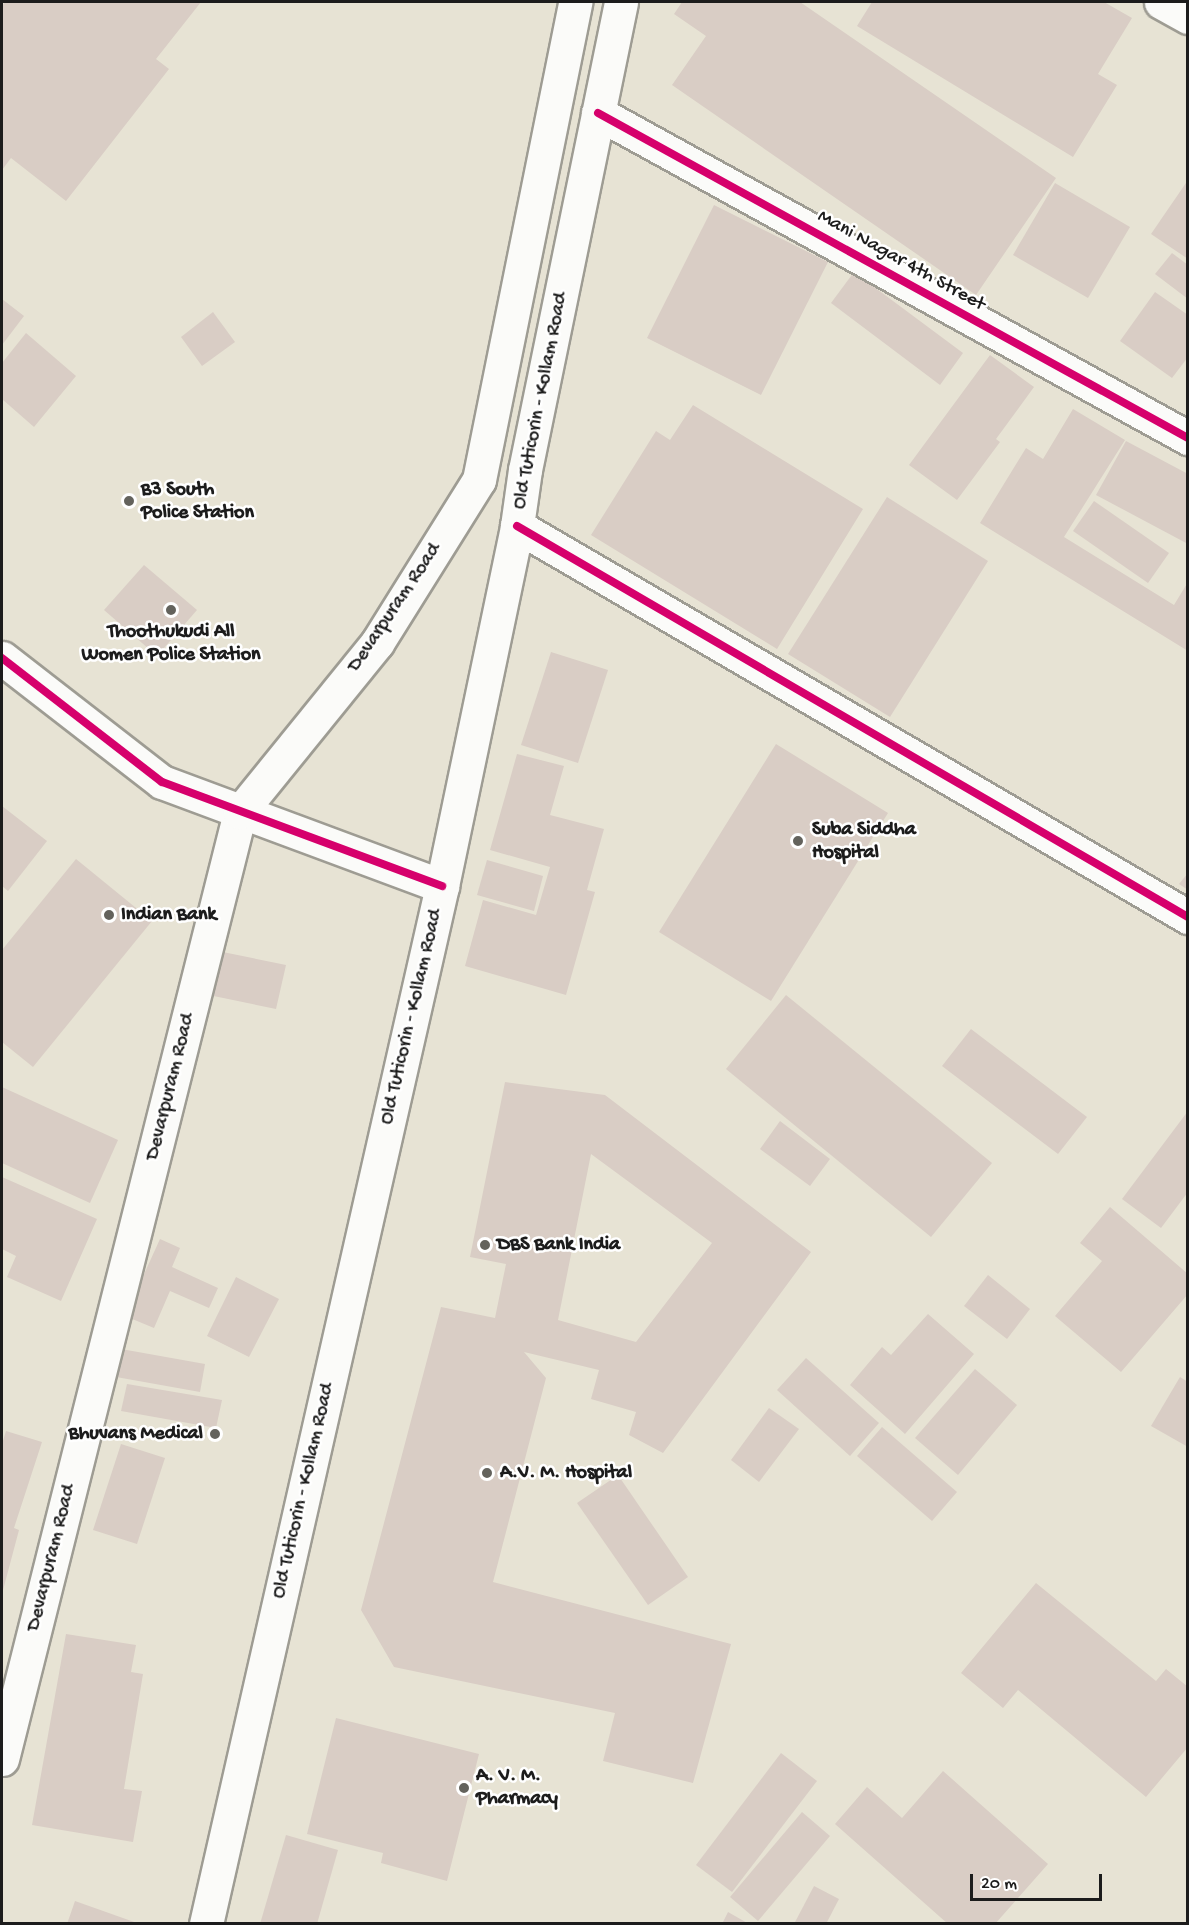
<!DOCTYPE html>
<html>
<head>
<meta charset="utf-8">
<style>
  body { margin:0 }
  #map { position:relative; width:1189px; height:1925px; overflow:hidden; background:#e7e3d4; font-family:"Gochi Hand",sans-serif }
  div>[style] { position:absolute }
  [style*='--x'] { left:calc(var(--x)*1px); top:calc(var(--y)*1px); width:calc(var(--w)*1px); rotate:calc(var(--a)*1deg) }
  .building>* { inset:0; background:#d9cdc5 }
  .roads { filter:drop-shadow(2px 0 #9e9c93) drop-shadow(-2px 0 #9e9c93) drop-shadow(0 2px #9e9c93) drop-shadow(0 -2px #9e9c93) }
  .minor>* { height:33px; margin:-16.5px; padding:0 16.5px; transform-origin:16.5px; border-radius:16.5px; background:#fbfbf9 }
  .major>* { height:33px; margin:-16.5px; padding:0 16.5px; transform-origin:16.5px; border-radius:16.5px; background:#fbfbf9 }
  .cycleway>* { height:8px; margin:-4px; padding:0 4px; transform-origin:4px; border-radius:4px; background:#d6006c }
  .dots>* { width:16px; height:16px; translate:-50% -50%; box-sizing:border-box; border:3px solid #fff; border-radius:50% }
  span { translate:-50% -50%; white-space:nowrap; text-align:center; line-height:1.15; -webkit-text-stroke:5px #fff; paint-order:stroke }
  .street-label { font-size:20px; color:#1c1c1c }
  .poi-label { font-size:20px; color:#1c1c1c; font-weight:700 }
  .left { translate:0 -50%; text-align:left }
  .right { translate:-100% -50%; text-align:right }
  .frame { position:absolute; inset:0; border:3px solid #1c1c1c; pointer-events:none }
  .scale { position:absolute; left:970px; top:1874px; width:132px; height:27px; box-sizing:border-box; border:3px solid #1c1c1c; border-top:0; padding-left:8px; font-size:18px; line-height:21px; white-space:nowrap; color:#1c1c1c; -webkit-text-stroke:4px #fff; paint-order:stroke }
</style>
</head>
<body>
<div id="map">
  <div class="building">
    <i style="clip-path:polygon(5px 2px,201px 2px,156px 59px,169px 69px,66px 201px,11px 158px,2px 170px,2px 6px)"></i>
    <i style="clip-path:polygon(682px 2px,800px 2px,1056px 178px,976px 295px,672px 85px,706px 36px,674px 14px)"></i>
    <i style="clip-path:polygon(872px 2px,1104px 2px,1132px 18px,1098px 74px,1117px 85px,1073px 157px,857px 26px)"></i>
    <i style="clip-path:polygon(1188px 180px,1188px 259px,1151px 234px)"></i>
    <i style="clip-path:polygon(1055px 183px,1130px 227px,1088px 298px,1013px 255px)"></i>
    <i style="clip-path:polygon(714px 205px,828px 262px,761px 395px,647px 338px)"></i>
    <i style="clip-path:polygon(1172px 253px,1188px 265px,1188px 299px,1155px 274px)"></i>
    <i style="clip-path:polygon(854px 272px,963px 353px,940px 385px,831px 303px)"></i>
    <i style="clip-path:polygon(1155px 292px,1188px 315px,1188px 357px,1172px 378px,1120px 341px)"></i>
    <i style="clip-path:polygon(2px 299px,24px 316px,2px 345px)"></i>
    <i style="clip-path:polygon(213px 312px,235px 342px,202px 366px,181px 337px)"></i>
    <i style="clip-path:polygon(26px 333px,76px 376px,34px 427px,2px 399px,2px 363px)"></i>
    <i style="clip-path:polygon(990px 355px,1034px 387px,996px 439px,1000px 442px,957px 500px,909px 465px)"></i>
    <i style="clip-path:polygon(693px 405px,863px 509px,777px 649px,591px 535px,656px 431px,670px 440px)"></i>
    <i style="clip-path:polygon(1073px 409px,1125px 440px,1064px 537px,1174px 605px,1188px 582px,1188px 651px,980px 523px,1026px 448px,1043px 459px)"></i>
    <i style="clip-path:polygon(1126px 441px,1188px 474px,1188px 544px,1096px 495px)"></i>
    <i style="clip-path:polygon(887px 497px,988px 561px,890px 717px,788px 654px)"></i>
    <i style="clip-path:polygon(1094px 501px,1169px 553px,1148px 583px,1073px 531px)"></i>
    <i style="clip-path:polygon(144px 565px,197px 610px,157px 656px,104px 610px)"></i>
    <i style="clip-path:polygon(551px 652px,608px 670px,578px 763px,521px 745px)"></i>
    <i style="clip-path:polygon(776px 744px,888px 813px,771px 1001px,659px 932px)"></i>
    <i style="clip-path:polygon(517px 754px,564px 766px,550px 815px,604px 829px,587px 890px,595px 892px,566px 995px,465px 966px,483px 900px,536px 915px,550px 867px,490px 850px)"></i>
    <i style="clip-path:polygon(2px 806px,47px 841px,8px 891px,2px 886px)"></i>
    <i style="clip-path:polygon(76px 859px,152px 921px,33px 1067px,2px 1042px,2px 950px)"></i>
    <i style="clip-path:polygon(487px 860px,543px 876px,534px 911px,477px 895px)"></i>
    <i style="clip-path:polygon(1188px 873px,1188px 890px,1179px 884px)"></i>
    <i style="clip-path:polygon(208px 949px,286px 965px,276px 1009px,199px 993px)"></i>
    <i style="clip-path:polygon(786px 995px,992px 1163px,931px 1237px,726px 1069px)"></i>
    <i style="clip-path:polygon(971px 1029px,1087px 1117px,1058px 1154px,942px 1066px)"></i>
    <i style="clip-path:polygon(evenodd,505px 1082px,605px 1095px,811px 1252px,663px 1453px,629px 1435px,636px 1412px,591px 1399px,599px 1370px,524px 1352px,546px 1378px,493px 1582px,731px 1644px,693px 1783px,603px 1761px,615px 1713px,394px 1667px,361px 1610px,441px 1307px,495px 1318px,506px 1264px,470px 1257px,505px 1082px,591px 1154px,712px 1243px,636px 1342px,558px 1320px,591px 1154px)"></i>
    <i style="clip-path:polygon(2px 1087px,118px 1140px,90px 1203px,2px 1163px)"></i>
    <i style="clip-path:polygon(1188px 1111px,1188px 1192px,1161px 1228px,1122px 1199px)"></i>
    <i style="clip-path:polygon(780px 1121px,830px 1159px,810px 1186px,760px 1149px)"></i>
    <i style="clip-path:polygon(2px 1177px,97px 1219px,61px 1301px,7px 1277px,16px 1256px,2px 1249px)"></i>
    <i style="clip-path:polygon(1110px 1207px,1188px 1274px,1188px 1294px,1121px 1372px,1055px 1316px,1102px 1261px,1080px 1243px)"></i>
    <i style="clip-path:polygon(160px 1239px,180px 1248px,172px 1267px,218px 1288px,209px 1308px,170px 1291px,154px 1328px,125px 1316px)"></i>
    <i style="clip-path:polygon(988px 1275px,1030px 1309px,1007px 1339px,964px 1306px)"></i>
    <i style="clip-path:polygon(236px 1277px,279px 1299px,249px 1357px,207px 1336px)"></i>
    <i style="clip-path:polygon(928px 1314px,974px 1354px,905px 1434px,850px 1385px,882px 1347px,891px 1355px)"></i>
    <i style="clip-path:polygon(110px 1347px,205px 1364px,200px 1392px,105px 1375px)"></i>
    <i style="clip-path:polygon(806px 1358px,879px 1423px,850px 1456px,777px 1390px)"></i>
    <i style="clip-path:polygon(975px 1369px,1017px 1405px,958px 1475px,915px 1438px)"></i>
    <i style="clip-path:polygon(1180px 1377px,1188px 1382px,1188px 1447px,1151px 1426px)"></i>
    <i style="clip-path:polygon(127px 1384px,222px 1400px,216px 1428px,121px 1411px)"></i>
    <i style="clip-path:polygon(769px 1408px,799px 1429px,759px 1482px,731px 1460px)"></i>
    <i style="clip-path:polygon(882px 1427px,957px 1492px,932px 1521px,857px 1456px)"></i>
    <i style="clip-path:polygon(6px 1431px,42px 1442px,14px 1528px,19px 1530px,2px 1594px,2px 1444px)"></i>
    <i style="clip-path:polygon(121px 1444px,165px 1458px,137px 1544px,93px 1530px)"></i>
    <i style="clip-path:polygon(618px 1475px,688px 1577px,648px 1605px,577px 1503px)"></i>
    <i style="clip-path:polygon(1036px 1583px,1156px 1681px,1166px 1669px,1188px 1687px,1188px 1747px,1146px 1797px,1018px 1690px,1003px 1708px,961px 1673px)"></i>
    <i style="clip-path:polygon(66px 1634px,136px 1645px,131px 1672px,143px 1674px,124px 1789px,142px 1791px,133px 1842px,32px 1825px)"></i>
    <i style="clip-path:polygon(336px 1718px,479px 1754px,447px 1881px,381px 1863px,383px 1853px,307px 1834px)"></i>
    <i style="clip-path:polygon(781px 1753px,817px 1781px,732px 1892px,696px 1865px)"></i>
    <i style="clip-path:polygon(943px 1771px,1048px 1864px,995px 1924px,948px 1924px,835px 1824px,867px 1787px,902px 1818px)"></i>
    <i style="clip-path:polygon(802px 1812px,830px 1836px,758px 1921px,730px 1897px)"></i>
    <i style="clip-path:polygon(286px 1835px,338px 1850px,317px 1924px,260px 1924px)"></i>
    <i style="clip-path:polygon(814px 1886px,839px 1899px,826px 1924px,794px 1924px)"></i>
    <i style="clip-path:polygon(75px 1901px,137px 1923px,137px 1924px,67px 1924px)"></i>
    <i style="clip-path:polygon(728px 1912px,749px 1924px,722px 1924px)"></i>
  </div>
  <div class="roads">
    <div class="minor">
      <i style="--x:1161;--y:2;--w:31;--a:29"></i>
      <i style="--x:598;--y:113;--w:674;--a:28.85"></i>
      <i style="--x:517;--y:526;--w:777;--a:30.23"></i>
      <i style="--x:2;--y:658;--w:202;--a:37.8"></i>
      <i style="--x:162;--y:782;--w:299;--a:20.4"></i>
    </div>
    <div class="major">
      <i style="--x:2;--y:1759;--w:976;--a:-75.89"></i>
      <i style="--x:240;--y:812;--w:218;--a:-51"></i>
      <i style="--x:377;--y:643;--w:192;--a:-58"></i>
      <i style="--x:479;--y:480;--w:488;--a:-78.6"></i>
      <i style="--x:206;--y:1924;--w:1064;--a:-77.19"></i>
      <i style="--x:442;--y:886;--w:368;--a:-78.2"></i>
      <i style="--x:517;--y:526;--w:57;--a:-81.9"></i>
      <i style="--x:525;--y:470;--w:478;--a:-78.4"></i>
    </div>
  </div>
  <div class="cycleway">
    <i style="--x:598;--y:113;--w:674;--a:28.85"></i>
    <i style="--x:517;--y:526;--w:777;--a:30.23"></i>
    <i style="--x:2;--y:658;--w:202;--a:37.8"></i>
    <i style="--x:162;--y:782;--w:299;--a:20.4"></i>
  </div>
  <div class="dots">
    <i style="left:129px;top:501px;background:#63625c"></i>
    <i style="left:171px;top:610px;background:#63625c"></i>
    <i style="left:798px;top:841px;background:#63625c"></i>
    <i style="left:109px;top:915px;background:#63625c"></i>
    <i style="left:485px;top:1245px;background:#63625c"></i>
    <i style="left:215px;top:1434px;background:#63625c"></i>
    <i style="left:487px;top:1473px;background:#63625c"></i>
    <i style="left:464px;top:1788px;background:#63625c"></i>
  </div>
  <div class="street-label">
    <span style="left:901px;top:261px;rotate:29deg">Mani Nagar 4th Street</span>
    <span style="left:541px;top:401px;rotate:-79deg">Old Tuticorin - Kollam Road</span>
    <span style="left:395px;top:608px;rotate:-56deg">Devarpuram Road</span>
    <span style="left:412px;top:1017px;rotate:-77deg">Old Tuticorin - Kollam Road</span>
    <span style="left:171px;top:1087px;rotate:-76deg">Devarpuram Road</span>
    <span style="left:304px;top:1491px;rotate:-77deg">Old Tuticorin - Kollam Road</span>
    <span style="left:52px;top:1558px;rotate:-76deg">Devarpuram Road</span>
  </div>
  <div class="poi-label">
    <span class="left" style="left:141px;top:502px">B3 South<br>Police Station</span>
    <span style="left:171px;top:644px">Thoothukudi All<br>Women Police Station</span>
    <span class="left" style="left:812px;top:842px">Suba Siddha<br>Hospital</span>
    <span class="left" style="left:121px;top:915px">Indian Bank</span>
    <span class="left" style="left:497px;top:1245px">DBS Bank India</span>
    <span class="right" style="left:203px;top:1434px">Bhuvans Medical</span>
    <span class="left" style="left:500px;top:1473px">A.V. M. Hospital</span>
    <span class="left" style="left:476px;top:1788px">A. V. M.<br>Pharmacy</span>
  </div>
  <div class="frame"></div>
  <div class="scale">20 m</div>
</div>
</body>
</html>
